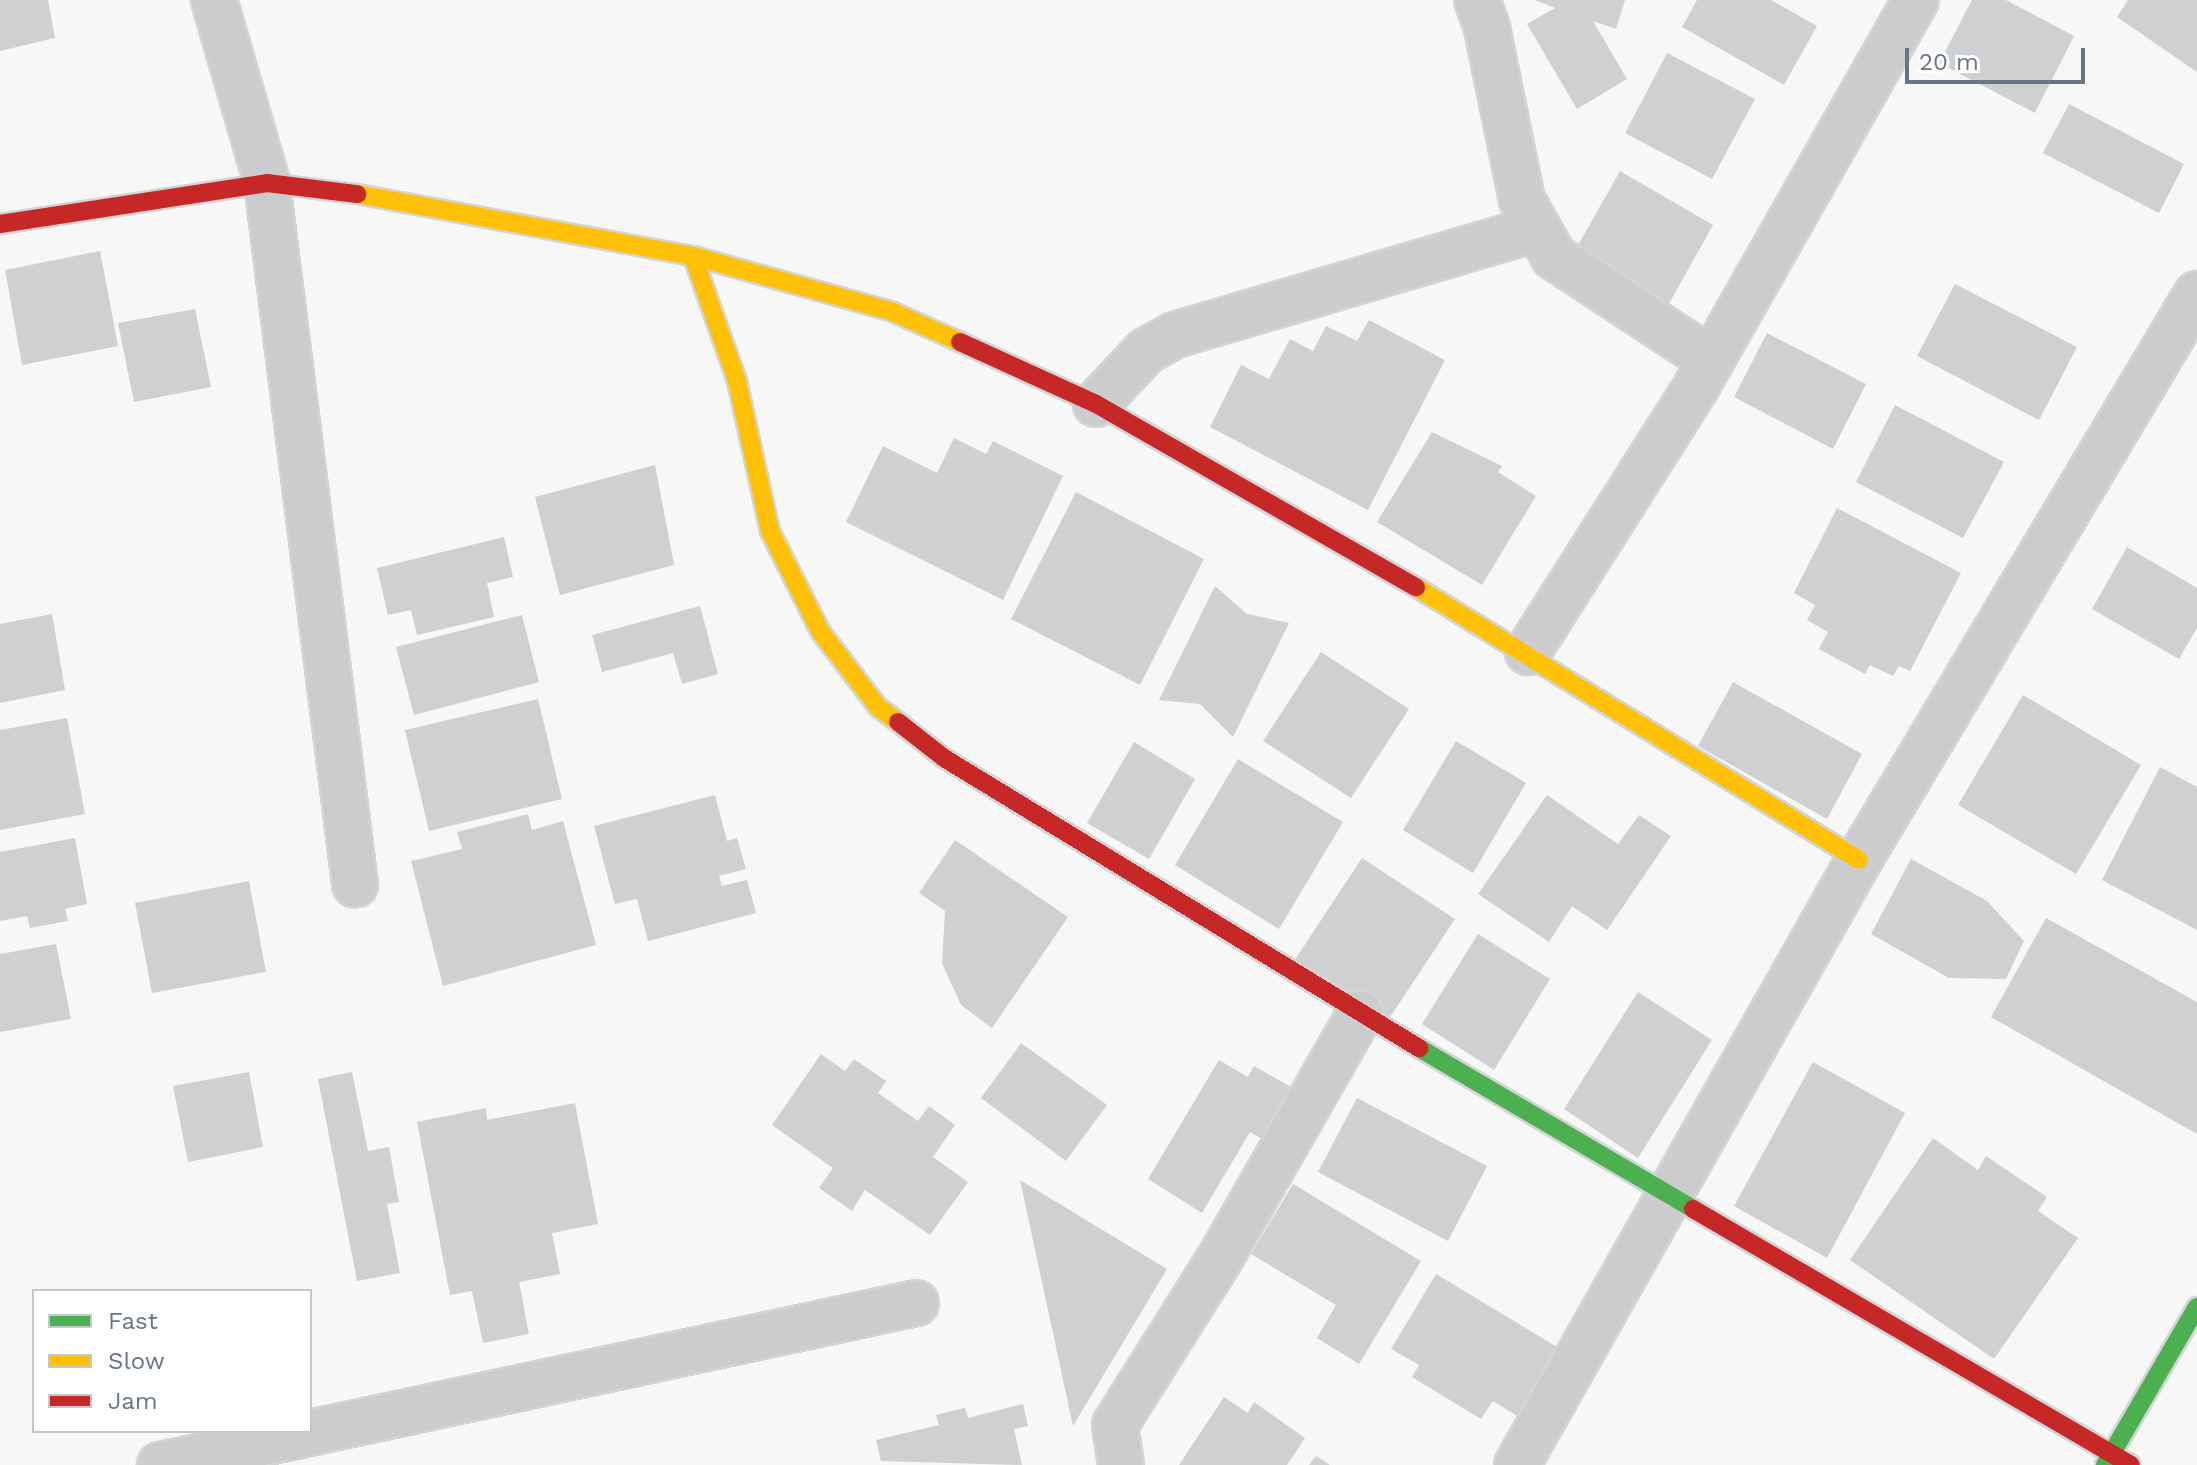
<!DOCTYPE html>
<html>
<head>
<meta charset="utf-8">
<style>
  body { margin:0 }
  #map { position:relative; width:2197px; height:1465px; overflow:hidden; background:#f7f7f7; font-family:"Work Sans",sans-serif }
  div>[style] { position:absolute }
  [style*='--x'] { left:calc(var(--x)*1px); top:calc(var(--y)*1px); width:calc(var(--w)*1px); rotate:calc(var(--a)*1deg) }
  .building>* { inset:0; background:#cfd0d2 }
  .roads { filter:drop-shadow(2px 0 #d3d4d5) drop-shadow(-2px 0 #d3d4d5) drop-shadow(0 2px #d3d4d5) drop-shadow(0 -2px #d3d4d5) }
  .street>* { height:44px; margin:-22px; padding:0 22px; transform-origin:22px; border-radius:22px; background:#ccccce }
  .fast>* { height:18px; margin:-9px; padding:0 9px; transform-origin:9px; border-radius:9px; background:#4caf50 }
  .slow>* { height:18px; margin:-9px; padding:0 9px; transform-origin:9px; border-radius:9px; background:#ffc107 }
  .jam>* { height:18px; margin:-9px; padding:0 9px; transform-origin:9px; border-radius:9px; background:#c62828 }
  span { translate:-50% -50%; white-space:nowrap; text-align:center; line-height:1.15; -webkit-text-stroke:8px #fff; paint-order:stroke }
  .legend { position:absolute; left:32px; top:1289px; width:280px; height:144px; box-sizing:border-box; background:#fff; border:2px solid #c3c8cd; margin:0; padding:10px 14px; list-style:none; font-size:24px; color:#6a7583 }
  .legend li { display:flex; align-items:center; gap:16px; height:40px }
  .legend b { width:40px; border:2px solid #c3c8cd }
  .scale { position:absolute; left:1905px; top:48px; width:180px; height:36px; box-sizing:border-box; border:4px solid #6a7583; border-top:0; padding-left:10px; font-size:24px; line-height:28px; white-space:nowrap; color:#6a7583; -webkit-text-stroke:6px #fff; paint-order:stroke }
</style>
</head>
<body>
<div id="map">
  <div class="building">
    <i style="clip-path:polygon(0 0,48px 0,55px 38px,0 51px)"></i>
    <i style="clip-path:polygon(1535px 0,1625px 0,1616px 29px,1593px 21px,1627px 79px,1577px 109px,1527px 24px,1555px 8px)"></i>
    <i style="clip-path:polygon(1697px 0,1771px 0,1817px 26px,1784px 85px,1682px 27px)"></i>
    <i style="clip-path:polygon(1972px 0,2006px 0,2074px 36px,2035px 113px,1939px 63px)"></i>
    <i style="clip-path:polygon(2128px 0,2197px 0,2197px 72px,2117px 17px)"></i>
    <i style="clip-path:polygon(1667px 53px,1755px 99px,1712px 179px,1625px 133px)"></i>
    <i style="clip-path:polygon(2069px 104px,2184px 164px,2159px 213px,2043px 153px)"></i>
    <i style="clip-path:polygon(1620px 171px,1713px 225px,1661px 318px,1568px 263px)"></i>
    <i style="clip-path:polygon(100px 251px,118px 346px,22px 365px,5px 270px)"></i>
    <i style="clip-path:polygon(1955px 284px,2077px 347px,2039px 420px,1917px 356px)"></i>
    <i style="clip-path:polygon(195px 309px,211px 387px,134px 402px,118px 323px)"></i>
    <i style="clip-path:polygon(1369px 320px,1445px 360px,1368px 510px,1210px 427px,1241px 365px,1269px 379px,1290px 339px,1313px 351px,1326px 326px,1357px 341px)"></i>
    <i style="clip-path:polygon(1767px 333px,1866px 384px,1833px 449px,1734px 397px)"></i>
    <i style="clip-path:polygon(1895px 405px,2004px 462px,1963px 538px,1856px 482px)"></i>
    <i style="clip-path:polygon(1432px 432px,1502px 466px,1498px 472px,1536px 496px,1482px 585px,1377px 522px)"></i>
    <i style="clip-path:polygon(954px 438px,986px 454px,993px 441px,1063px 476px,1003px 600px,846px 522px,883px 446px,937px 473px)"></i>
    <i style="clip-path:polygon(655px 465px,674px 565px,560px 595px,535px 497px)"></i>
    <i style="clip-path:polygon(1076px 492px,1204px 559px,1140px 685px,1011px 619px)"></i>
    <i style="clip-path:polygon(1837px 508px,1961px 573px,1910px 671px,1899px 666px,1893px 676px,1870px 665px,1865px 674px,1819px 649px,1828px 632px,1807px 620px,1815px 605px,1794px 593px)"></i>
    <i style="clip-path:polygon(504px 537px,513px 577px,487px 583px,494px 617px,417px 635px,411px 610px,388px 615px,377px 568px)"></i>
    <i style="clip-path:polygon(2127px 547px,2197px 588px,2197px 628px,2179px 659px,2092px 609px)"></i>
    <i style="clip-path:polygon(1215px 586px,1247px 614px,1289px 623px,1233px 737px,1200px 704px,1159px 700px)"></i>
    <i style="clip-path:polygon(700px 606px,718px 674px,682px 684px,673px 653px,602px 672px,592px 635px)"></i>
    <i style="clip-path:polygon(52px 614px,65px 690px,0 703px,0 624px)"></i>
    <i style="clip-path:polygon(522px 615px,539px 682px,414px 715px,396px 647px)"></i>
    <i style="clip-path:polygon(1321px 652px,1409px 709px,1351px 798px,1263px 741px)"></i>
    <i style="clip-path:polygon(1733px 682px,1862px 754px,1827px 819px,1698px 746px)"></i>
    <i style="clip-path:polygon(2023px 695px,2141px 765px,2076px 874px,1958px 805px)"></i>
    <i style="clip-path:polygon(538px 699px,562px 799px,429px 831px,405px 730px)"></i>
    <i style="clip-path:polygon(67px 718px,85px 814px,0 830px,0 730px)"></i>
    <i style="clip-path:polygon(1456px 741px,1526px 783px,1473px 873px,1403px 830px)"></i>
    <i style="clip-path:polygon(1134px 742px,1195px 779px,1149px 859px,1087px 823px)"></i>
    <i style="clip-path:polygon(1238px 759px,1343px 822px,1279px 929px,1175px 865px)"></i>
    <i style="clip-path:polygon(2160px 767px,2197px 787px,2197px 930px,2102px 880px)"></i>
    <i style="clip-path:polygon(715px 795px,727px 841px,737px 838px,746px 869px,719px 876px,722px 886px,747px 880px,756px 913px,648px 941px,637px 899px,615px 904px,594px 826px)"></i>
    <i style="clip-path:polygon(1547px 795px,1618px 844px,1639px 815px,1671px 836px,1607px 930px,1572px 906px,1549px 942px,1478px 894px)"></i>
    <i style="clip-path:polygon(528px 814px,532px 830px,563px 821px,596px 945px,443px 986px,411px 861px,462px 849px,457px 832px)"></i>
    <i style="clip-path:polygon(75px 838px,87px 904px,65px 909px,68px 921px,30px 928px,27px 916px,0 921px,0 852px)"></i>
    <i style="clip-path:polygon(955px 840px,1068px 917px,992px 1028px,961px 1005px,942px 963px,945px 911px,919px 893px)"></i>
    <i style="clip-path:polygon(1362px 858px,1455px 919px,1384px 1026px,1292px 964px)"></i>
    <i style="clip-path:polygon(1911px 859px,1987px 901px,2024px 941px,2006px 979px,1949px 978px,1871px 934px)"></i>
    <i style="clip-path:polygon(249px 881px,266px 972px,152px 993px,135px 903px)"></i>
    <i style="clip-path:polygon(2046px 918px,2197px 1002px,2197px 1134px,1991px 1017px)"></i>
    <i style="clip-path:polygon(1478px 934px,1550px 979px,1494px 1070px,1422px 1024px)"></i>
    <i style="clip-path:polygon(56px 944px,71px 1019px,0 1032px,0 954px)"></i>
    <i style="clip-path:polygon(1638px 992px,1712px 1040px,1638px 1158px,1564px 1109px)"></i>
    <i style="clip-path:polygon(1021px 1043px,1107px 1105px,1066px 1161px,981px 1098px)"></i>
    <i style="clip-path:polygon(821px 1054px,845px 1071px,854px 1059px,886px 1081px,878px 1093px,918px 1121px,929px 1106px,955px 1125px,933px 1157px,968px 1182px,930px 1235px,865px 1190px,852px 1211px,819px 1188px,833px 1168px,772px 1125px)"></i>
    <i style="clip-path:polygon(1219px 1060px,1248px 1077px,1254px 1066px,1293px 1088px,1262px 1139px,1250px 1132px,1202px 1213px,1148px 1179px)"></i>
    <i style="clip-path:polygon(1813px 1062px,1905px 1113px,1827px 1258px,1734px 1206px)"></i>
    <i style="clip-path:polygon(249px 1072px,263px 1147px,188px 1162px,173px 1086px)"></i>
    <i style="clip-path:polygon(352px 1072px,368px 1151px,389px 1147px,399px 1202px,387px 1204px,400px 1273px,357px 1281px,318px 1079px)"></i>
    <i style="clip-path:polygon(1357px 1098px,1487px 1166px,1448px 1241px,1318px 1172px)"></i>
    <i style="clip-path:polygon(575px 1103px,598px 1224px,552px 1233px,560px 1274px,519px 1282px,529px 1334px,483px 1343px,472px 1291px,450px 1295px,417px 1122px,486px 1108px,487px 1120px)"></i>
    <i style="clip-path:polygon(1933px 1138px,1978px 1170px,1986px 1156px,2047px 1197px,2038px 1211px,2078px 1238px,1994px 1359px,1850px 1260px)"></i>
    <i style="clip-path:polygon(1020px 1180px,1167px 1269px,1073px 1426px)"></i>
    <i style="clip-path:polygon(1293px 1184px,1421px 1261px,1359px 1364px,1317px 1338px,1336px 1305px,1251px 1254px)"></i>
    <i style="clip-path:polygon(1436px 1274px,1562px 1350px,1522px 1419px,1493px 1401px,1481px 1419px,1412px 1377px,1419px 1365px,1391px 1349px)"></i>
    <i style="clip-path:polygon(1224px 1397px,1248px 1413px,1254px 1402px,1305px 1438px,1287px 1465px,1179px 1465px)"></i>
    <i style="clip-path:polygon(1023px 1404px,1028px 1426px,1014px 1429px,1022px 1465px,881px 1461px,876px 1440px,939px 1425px,936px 1415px,965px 1408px,968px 1418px)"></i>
    <i style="clip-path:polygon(1316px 1456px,1330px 1465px,1309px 1465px)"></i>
  </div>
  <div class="roads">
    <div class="street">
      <i style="--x:214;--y:0;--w:191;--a:73.8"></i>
      <i style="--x:267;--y:183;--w:707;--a:82.85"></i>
      <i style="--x:1477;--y:0;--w:30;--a:70"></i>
      <i style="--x:1487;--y:28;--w:176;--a:78.5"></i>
      <i style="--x:1522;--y:200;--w:65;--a:60.7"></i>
      <i style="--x:1554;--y:257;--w:188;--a:33.3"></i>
      <i style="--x:1096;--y:404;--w:73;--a:-46.7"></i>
      <i style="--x:1146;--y:351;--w:33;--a:-29"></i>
      <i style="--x:1175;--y:335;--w:375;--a:-16.4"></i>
      <i style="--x:1528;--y:652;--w:314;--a:-57.6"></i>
      <i style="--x:1696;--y:387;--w:445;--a:-60.4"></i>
      <i style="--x:160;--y:1465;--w:773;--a:-12.09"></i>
      <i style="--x:1121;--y:1465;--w:40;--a:-98.5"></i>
      <i style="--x:1115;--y:1425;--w:195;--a:-57.8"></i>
      <i style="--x:1219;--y:1260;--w:284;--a:-60.2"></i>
      <i style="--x:1517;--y:1465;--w:695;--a:-60.52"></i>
      <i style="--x:1859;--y:860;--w:659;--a:-59.16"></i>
    </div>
    <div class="fast">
      <i style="--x:1419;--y:1048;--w:318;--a:30.4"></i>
      <i style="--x:2105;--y:1465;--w:183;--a:-59.8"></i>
    </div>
    <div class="slow">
      <i style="--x:357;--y:194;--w:342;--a:10.5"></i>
      <i style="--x:693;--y:256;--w:208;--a:15.6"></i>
      <i style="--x:893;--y:312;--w:73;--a:24.1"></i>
      <i style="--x:693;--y:256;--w:133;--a:70.6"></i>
      <i style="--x:737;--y:381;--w:154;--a:77.6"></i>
      <i style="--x:770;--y:531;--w:112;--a:63.4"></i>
      <i style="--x:820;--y:631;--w:96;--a:52.7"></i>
      <i style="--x:878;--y:707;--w:25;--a:37"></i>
      <i style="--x:1416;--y:587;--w:520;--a:31.64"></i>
    </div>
    <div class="jam">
      <i style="--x:0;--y:224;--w:270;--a:-8.7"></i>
      <i style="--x:267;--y:183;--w:91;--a:7"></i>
      <i style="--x:960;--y:342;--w:149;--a:24.5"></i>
      <i style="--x:1096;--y:404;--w:369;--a:29.8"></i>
      <i style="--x:898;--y:722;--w:58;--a:38"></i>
      <i style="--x:944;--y:758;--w:557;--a:31.41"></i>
      <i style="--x:1693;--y:1209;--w:507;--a:30.31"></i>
    </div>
  </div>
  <ul class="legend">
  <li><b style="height:10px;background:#4caf50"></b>Fast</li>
  <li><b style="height:10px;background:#ffc107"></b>Slow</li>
  <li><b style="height:10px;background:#c62828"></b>Jam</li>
  </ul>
  <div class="scale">20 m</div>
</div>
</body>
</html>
